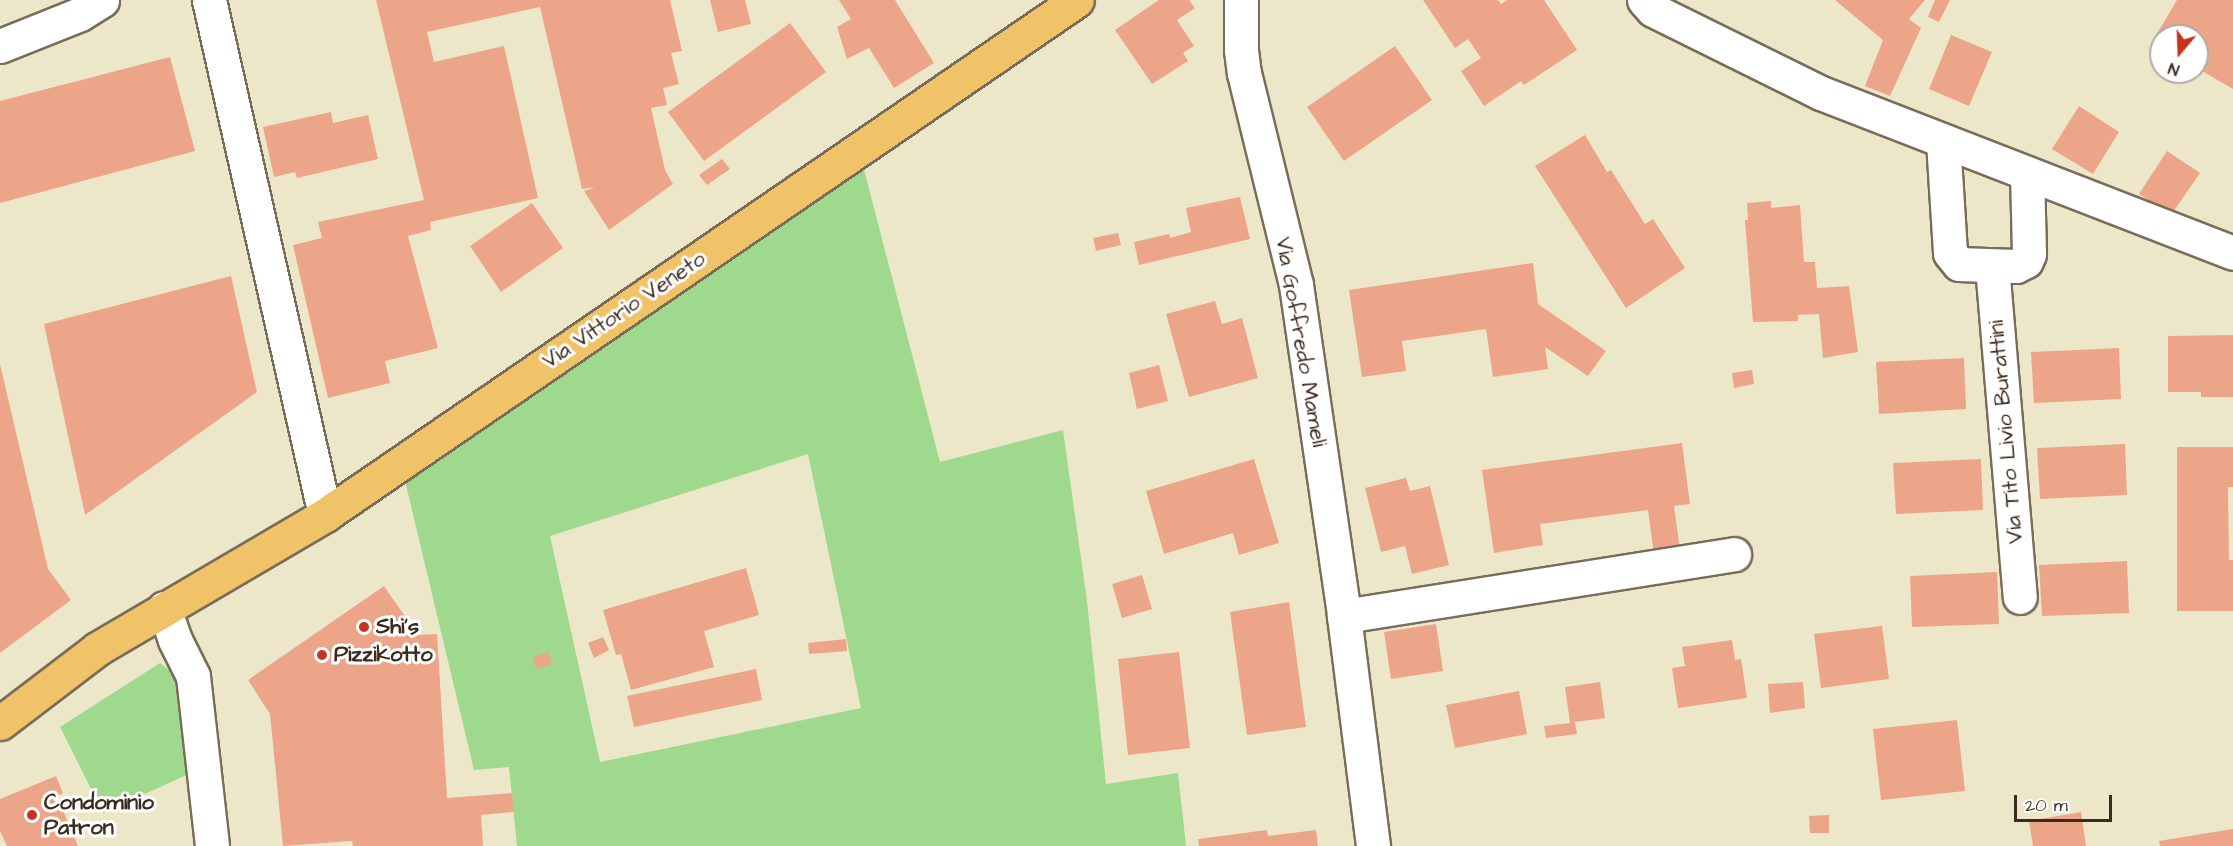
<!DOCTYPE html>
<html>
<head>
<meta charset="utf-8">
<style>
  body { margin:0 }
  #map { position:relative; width:2233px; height:846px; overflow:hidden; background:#ede7ca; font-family:"Architects Daughter",sans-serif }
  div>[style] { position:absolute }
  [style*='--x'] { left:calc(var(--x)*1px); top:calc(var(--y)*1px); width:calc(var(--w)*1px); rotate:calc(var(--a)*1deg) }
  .green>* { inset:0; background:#9ed98d }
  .building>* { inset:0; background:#eda58a }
  .roads { filter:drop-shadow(2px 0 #796c5a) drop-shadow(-2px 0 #796c5a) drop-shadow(0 2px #796c5a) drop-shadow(0 -2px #796c5a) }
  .minor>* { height:33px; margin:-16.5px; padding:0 16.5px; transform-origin:16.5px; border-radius:16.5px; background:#fff }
  .major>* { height:33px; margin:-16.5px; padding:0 16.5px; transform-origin:16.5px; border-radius:16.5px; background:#f0c369 }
  .dots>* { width:16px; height:16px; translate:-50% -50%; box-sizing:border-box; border:3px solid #fff; border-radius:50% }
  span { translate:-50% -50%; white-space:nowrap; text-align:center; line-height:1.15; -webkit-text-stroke:6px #fff; paint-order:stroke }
  .street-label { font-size:22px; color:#3b2a1e }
  .poi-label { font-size:22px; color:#3b2a1e; font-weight:700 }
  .left { translate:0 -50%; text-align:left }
  .north { position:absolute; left:2149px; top:24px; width:60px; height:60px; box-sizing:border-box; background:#fff; border:2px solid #b1aaa5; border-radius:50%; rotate:199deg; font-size:16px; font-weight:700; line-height:24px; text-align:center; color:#3b2a1e }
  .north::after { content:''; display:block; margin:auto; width:21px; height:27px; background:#c8321e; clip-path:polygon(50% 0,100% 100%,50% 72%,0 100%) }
  .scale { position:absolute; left:2014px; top:795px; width:98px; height:27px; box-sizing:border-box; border:3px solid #3b2a1e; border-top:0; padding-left:8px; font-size:18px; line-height:21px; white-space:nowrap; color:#3b2a1e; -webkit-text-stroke:4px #fff; paint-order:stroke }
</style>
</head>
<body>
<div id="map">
  <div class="green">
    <i style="clip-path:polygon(evenodd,855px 135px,940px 462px,1063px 430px,1087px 601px,1106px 784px,1178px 773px,1186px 846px,517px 846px,509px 767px,474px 770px,397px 447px,855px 135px,808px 454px,861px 708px,600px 762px,550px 536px,808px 454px)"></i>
    <i style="clip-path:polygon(160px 663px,183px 681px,193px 772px,103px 813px,60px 727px)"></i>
  </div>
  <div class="building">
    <i style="clip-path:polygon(376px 0,670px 0,682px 51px,671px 53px,679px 84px,663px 88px,667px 105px,651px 108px,665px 170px,673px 184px,609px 230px,584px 191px,595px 187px,582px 189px,540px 7px,427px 32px,434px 62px,504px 46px,538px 198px,430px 222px,431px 230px,408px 236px,438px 348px,385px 361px,390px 383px,328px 398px,293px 245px,322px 238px,318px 222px,424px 200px)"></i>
    <i style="clip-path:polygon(710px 0,745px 0,751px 24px,718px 32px)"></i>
    <i style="clip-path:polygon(839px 0,895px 0,934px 63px,894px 88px,869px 48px,847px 59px,837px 27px,851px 19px)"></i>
    <i style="clip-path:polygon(1159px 0,1189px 0,1195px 8px,1177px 20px,1194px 46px,1183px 53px,1188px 61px,1152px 84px,1115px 30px)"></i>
    <i style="clip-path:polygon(1423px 0,1498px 0,1501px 4px,1507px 0,1544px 0,1577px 50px,1524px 85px,1521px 81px,1484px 106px,1461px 71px,1481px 58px,1468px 39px,1455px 48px)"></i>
    <i style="clip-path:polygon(1835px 0,1925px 0,1909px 19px,1921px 28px,1890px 96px,1865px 86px,1883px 40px)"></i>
    <i style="clip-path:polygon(1935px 0,1950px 0,1939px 22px,1928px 17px)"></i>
    <i style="clip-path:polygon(2177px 0,2233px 0,2233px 89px,2197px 68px,2197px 36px,2161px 36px,2161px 47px,2152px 42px)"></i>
    <i style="clip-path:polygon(790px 23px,826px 72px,704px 161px,668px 112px)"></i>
    <i style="clip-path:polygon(1951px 35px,1992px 52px,1969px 106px,1929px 89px)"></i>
    <i style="clip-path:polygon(1395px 46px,1432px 100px,1344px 161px,1307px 107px)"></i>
    <i style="clip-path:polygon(170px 57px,195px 151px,0 203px,0 101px)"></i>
    <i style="clip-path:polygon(2079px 106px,2119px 132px,2093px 174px,2052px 149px)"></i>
    <i style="clip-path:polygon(331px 112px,333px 123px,368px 115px,378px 159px,297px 178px,295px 172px,274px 177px,263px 127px)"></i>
    <i style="clip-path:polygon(1585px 135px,1607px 172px,1611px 170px,1645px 224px,1653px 219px,1685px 268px,1626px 308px,1535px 166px)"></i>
    <i style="clip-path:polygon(2167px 151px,2200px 173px,2171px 215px,2139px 194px)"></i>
    <i style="clip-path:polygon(722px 159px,730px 169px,707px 185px,699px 175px)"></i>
    <i style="clip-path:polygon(1240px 197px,1250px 239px,1139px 265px,1134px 242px,1169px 234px,1170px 238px,1191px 232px,1186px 208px)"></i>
    <i style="clip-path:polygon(1771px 201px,1771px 208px,1800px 205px,1804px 262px,1815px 262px,1817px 288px,1849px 286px,1858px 352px,1823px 358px,1819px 314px,1798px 315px,1798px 321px,1753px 322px,1745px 220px,1748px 220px,1747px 203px)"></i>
    <i style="clip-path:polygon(532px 203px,563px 248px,501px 292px,470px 246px)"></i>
    <i style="clip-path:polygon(1118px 233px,1121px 245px,1096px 251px,1093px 238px)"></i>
    <i style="clip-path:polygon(1533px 263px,1538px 304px,1606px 351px,1588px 376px,1545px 347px,1548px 369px,1493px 377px,1486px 329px,1402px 341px,1406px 371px,1362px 377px,1349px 290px)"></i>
    <i style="clip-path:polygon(231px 276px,257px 392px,85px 515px,44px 324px)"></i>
    <i style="clip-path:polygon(1215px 301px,1222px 324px,1242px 318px,1258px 378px,1189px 397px,1166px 314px)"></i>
    <i style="clip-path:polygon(2233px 335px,2233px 397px,2201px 397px,2201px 392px,2168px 392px,2168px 336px)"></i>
    <i style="clip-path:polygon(2119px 348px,2121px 399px,2034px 403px,2031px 352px)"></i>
    <i style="clip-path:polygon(1964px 358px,1966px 409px,1879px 414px,1876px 362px)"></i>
    <i style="clip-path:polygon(0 364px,48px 569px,71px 600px,0 653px)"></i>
    <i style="clip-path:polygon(1159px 365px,1168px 401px,1137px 409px,1129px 373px)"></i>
    <i style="clip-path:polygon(1752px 370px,1754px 384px,1734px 388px,1732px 373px)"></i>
    <i style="clip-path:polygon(1682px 443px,1690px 504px,1674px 506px,1680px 550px,1654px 554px,1648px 510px,1540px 524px,1543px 545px,1494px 553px,1482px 470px)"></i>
    <i style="clip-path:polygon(2125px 444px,2127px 495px,2040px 499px,2037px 448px)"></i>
    <i style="clip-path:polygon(2177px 447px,2233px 447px,2233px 487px,2228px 487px,2229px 560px,2233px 560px,2233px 611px,2177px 611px)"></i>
    <i style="clip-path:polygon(1254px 459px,1279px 543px,1239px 555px,1233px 533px,1164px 554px,1146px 491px)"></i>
    <i style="clip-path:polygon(1981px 459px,1983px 510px,1896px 514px,1893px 463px)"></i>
    <i style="clip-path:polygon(1406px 478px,1410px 491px,1430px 486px,1449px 565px,1412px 574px,1405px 546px,1381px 552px,1365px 488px)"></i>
    <i style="clip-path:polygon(2127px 561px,2129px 613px,2042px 616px,2039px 565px)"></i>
    <i style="clip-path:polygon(746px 568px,759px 615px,704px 631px,714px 667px,631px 690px,621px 654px,616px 655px,603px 610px)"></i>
    <i style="clip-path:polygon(1997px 572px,1999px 624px,1912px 627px,1910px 576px)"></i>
    <i style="clip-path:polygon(1142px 575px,1152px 609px,1122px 618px,1112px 584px)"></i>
    <i style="clip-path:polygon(384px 586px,418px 635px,437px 634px,447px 798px,512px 793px,514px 812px,481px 815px,483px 846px,353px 846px,352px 841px,283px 846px,270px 714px,248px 680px)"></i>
    <i style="clip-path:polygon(1289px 602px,1306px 727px,1247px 735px,1230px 612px)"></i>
    <i style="clip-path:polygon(1436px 624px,1443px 671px,1391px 679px,1384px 632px)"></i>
    <i style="clip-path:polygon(1882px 626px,1889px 679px,1821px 688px,1814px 634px)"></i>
    <i style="clip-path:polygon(603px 637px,609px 650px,594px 658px,588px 643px)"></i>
    <i style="clip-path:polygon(846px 639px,847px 651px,809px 654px,808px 643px)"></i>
    <i style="clip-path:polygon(1732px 640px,1735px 660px,1741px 659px,1747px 698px,1678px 708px,1672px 668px,1685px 666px,1682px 647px)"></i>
    <i style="clip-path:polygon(549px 652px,552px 664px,536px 669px,533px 657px)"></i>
    <i style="clip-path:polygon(1179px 652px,1190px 748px,1128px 755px,1118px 659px)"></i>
    <i style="clip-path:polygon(756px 669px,762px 700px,634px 727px,627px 696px)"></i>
    <i style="clip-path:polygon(1600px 682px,1605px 718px,1575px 722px,1577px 734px,1546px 738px,1544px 726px,1570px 723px,1565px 687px)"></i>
    <i style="clip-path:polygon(1803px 682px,1805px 708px,1770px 713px,1768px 684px)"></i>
    <i style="clip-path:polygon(1519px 691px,1527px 734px,1455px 748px,1446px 705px)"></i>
    <i style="clip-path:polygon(1957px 720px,1965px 791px,1881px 800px,1873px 729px)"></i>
    <i style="clip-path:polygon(56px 776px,63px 793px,57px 796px,78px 846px,7px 846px,0 831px,0 799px)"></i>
    <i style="clip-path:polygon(2081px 812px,2086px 846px,2033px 846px,2029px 821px)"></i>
    <i style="clip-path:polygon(1829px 815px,1829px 833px,1810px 833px,1809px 816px)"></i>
    <i style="clip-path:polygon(2233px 829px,2233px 846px,2160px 846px,2159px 841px)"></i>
    <i style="clip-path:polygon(1267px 830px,1268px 836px,1316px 830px,1318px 846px,1199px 846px,1198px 839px)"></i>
  </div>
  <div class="roads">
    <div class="minor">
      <i style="--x:209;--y:0;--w:528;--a:77.31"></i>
      <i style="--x:1241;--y:0;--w:50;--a:90"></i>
      <i style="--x:1241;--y:50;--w:23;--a:83"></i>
      <i style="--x:1244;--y:73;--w:218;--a:76.2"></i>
      <i style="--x:1296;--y:285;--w:334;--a:81.7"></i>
      <i style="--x:1344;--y:616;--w:232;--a:82.8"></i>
      <i style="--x:1644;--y:0;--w:13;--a:48"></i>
      <i style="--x:1653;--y:10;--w:187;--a:26.3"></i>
      <i style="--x:1821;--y:93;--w:442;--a:21.2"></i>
      <i style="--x:0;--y:46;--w:86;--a:-21.8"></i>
      <i style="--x:80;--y:14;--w:26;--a:-32"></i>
      <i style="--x:1943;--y:141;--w:112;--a:86.4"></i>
      <i style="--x:1950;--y:253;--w:14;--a:51"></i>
      <i style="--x:1959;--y:264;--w:57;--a:2"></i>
      <i style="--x:2016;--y:266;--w:11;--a:-27"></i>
      <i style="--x:2026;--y:261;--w:8;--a:-67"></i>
      <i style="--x:2029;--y:254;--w:81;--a:-91.4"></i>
      <i style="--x:1992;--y:266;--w:332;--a:85.2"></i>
      <i style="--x:164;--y:608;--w:34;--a:71"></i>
      <i style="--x:175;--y:640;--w:40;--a:63.4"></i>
      <i style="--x:193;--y:676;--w:171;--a:83.6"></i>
      <i style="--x:1344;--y:616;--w:395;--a:-9"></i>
    </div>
    <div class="major">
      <i style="--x:0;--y:723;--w:122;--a:-37.3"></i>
      <i style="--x:97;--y:649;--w:264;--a:-30.4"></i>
      <i style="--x:325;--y:515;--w:911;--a:-34.4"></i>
    </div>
  </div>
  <div class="dots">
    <i style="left:364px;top:627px;background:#c8321e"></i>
    <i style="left:322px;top:655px;background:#c8321e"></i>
    <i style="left:32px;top:815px;background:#c8321e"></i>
  </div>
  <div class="street-label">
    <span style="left:624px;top:310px;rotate:-34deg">Via Vittorio Veneto</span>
    <span style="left:1301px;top:342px;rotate:80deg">Via Goffredo Mameli</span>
    <span style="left:2006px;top:432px;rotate:-95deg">Via Tito Livio Burattini</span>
  </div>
  <div class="poi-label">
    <span class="left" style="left:376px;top:627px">Shi's</span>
    <span class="left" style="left:334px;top:655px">Pizzikotto</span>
    <span class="left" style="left:44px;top:815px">Condominio<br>Patron</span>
  </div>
  <div class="north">N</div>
  <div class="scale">20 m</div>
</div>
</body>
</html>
